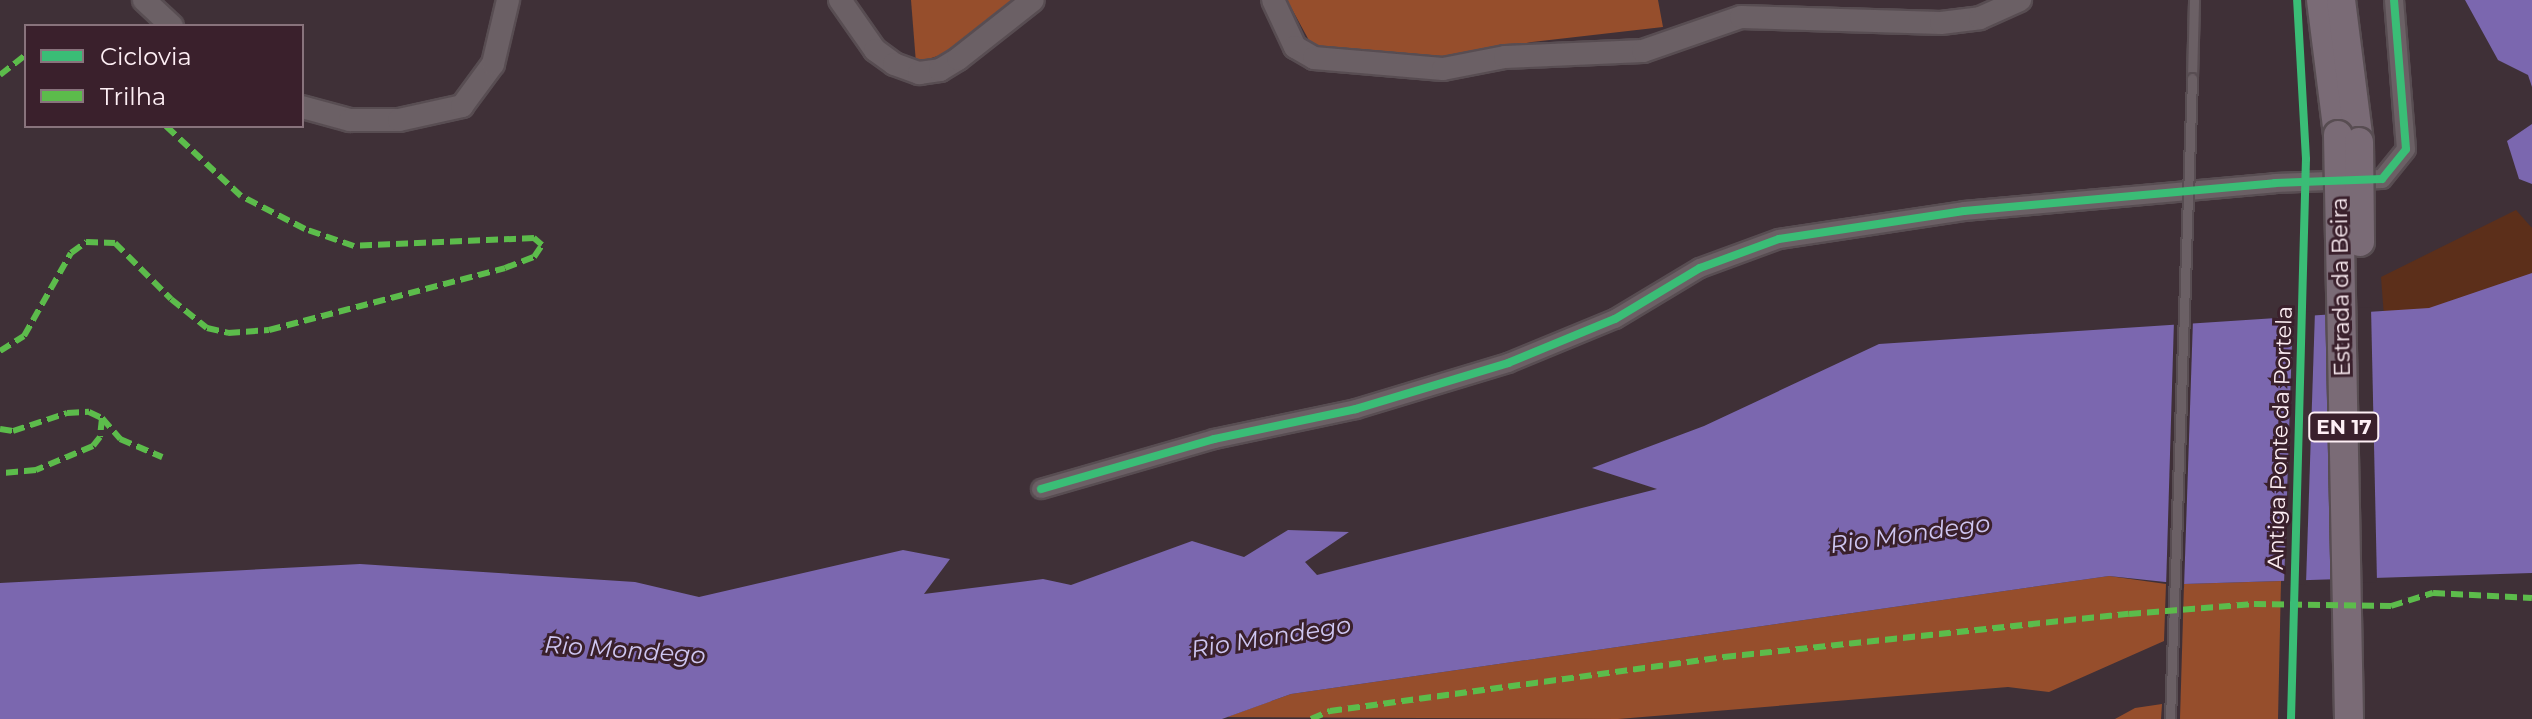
<!DOCTYPE html>
<html>
<head>
<meta charset="utf-8">
<style>
  body { margin:0 }
  #map { position:relative; width:2532px; height:719px; overflow:hidden; background:#3f3037; font-family:Montserrat,sans-serif }
  div>[style] { position:absolute }
  [style*='--x'] { left:calc(var(--x)*1px); top:calc(var(--y)*1px); width:calc(var(--w)*1px); rotate:calc(var(--a)*1deg) }
  .green>* { inset:0; background:#5c2f1a }
  .forest>* { inset:0; background:#964e2c }
  .water>* { inset:0; background:#7b67af }
  .pier>* { inset:0; background:#3f3037 }
  .roads { filter:drop-shadow(2px 0 #584d52) drop-shadow(-2px 0 #584d52) drop-shadow(0 2px #584d52) drop-shadow(0 -2px #584d52) }
  .service>* { height:9px; margin:-4.5px; padding:0 4.5px; transform-origin:4.5px; border-radius:4.5px; background:#6b6065 }
  .minor>* { height:18px; margin:-9px; padding:0 9px; transform-origin:9px; border-radius:9px; background:#6b6065 }
  .tertiary>* { height:22px; margin:-11px; padding:0 11px; transform-origin:11px; border-radius:11px; background:#6b6065 }
  .primary>* { height:28px; margin:-14px; padding:0 14px; transform-origin:14px; border-radius:14px; background:#7a6b76 }
  .bridges { filter:drop-shadow(2px 0 #584d52) drop-shadow(-2px 0 #584d52) drop-shadow(0 2px #584d52) drop-shadow(0 -2px #584d52) }
  .service-bridge>* { height:9px; margin:-4.5px; padding:0 4.5px; transform-origin:4.5px; border-radius:4.5px; background:#6b6065 }
  .primary-bridge>* { height:28px; margin:-14px; padding:0 14px; transform-origin:14px; border-radius:14px; background:#7a6b76 }
  .quiet>* { height:6px; margin-top:-3px; transform-origin:0; background:repeating-linear-gradient(90deg,#5cbc4b 0 12px,transparent 0 18px) }
  .cycleway>* { height:8px; margin:-4px; padding:0 4px; transform-origin:4px; border-radius:4px; background:#3abd76 }
  span { translate:-50% -50%; white-space:nowrap; text-align:center; line-height:1.15; -webkit-text-stroke:6px #3a202c; paint-order:stroke }
  .shield-label span { padding:2px 6px; background:#3a202c; border:2px solid; border-radius:6px; -webkit-text-stroke-width:0 }
  .shield-label { font-size:20px; color:#feeff5; font-weight:700 }
  .street-label { font-size:22px; color:#feeff5 }
  .water-label { font-size:24px; color:#cec5f0; font-style:italic }
  .legend { position:absolute; left:24px; top:24px; width:280px; height:104px; box-sizing:border-box; background:#3a202c; border:2px solid #88737c; margin:0; padding:10px 14px; list-style:none; font-size:24px; color:#feeff5 }
  .legend li { display:flex; align-items:center; gap:16px; height:40px }
  .legend b { width:40px; border:2px solid #88737c }
</style>
</head>
<body>
<div id="map">
  <div class="green">
    <i style="clip-path:polygon(2516px 210px,2532px 228px,2532px 463px,2392px 423px,2381px 277px)"></i>
  </div>
  <div class="forest">
    <i style="clip-path:polygon(911px 0,1016px 0,956px 50px,916px 63px)"></i>
    <i style="clip-path:polygon(1287px 0,1658px 0,1663px 27px,1532px 42px,1444px 58px,1339px 54px,1311px 44px)"></i>
    <i style="clip-path:polygon(2109px 576px,2166px 584px,2164px 641px,2049px 692px,2008px 687px,1618px 719px,1227px 717px,1291px 694px)"></i>
    <i style="clip-path:polygon(2281px 581px,2278px 719px,2180px 719px,2184px 584px)"></i>
    <i style="clip-path:polygon(2162px 704px,2161px 719px,2115px 719px,2135px 708px)"></i>
  </div>
  <div class="water">
    <i style="clip-path:polygon(2465px 0,2532px 0,2532px 87px,2528px 75px,2498px 60px)"></i>
    <i style="clip-path:polygon(2532px 124px,2532px 184px,2519px 179px,2507px 141px)"></i>
    <i style="clip-path:polygon(2532px 273px,2532px 573px,2184px 584px,2109px 576px,1291px 694px,1222px 719px,0 719px,0 583px,360px 564px,635px 582px,699px 597px,903px 550px,950px 559px,924px 594px,1043px 579px,1071px 585px,1192px 541px,1244px 557px,1288px 530px,1349px 532px,1305px 562px,1317px 575px,1657px 489px,1592px 468px,1704px 426px,1879px 344px,2429px 308px)"></i>
  </div>
  <div class="pier">
    <i style="clip-path:polygon(2371px 307px,2377px 582px,2335px 583px,2331px 310px)"></i>
    <i style="clip-path:polygon(2315px 311px,2306px 584px,2284px 585px,2293px 312px)"></i>
    <i style="clip-path:polygon(2193px 319px,2184px 588px,2166px 588px,2174px 320px)"></i>
  </div>
  <div class="roads">
    <div class="service">
      <i style="--x:2192;--y:78;--w:78;--a:-88.5"></i>
    </div>
    <div class="minor">
      <i style="--x:1041;--y:489;--w:180;--a:-16.1"></i>
      <i style="--x:1214;--y:439;--w:145;--a:-11.9"></i>
      <i style="--x:1356;--y:409;--w:159;--a:-16.8"></i>
      <i style="--x:1508;--y:363;--w:116;--a:-22.4"></i>
      <i style="--x:1615;--y:319;--w:99;--a:-31"></i>
      <i style="--x:1700;--y:268;--w:84;--a:-20.2"></i>
      <i style="--x:1779;--y:239;--w:187;--a:-8.6"></i>
      <i style="--x:1964;--y:211;--w:312;--a:-5.1"></i>
      <i style="--x:2275;--y:183;--w:107;--a:-2.1"></i>
      <i style="--x:2382;--y:179;--w:38;--a:-51"></i>
      <i style="--x:2406;--y:149;--w:149;--a:-94.6"></i>
    </div>
    <div class="tertiary">
      <i style="--x:144;--y:0;--w:38;--a:43"></i>
      <i style="--x:840;--y:0;--w:61;--a:55"></i>
      <i style="--x:875;--y:50;--w:24;--a:36"></i>
      <i style="--x:894;--y:64;--w:27;--a:20"></i>
      <i style="--x:919;--y:73;--w:21;--a:-8"></i>
      <i style="--x:940;--y:70;--w:21;--a:-31"></i>
      <i style="--x:958;--y:59;--w:95;--a:-38.2"></i>
      <i style="--x:1273;--y:0;--w:52;--a:64.9"></i>
      <i style="--x:1295;--y:47;--w:22;--a:30"></i>
      <i style="--x:1314;--y:58;--w:129;--a:4.9"></i>
      <i style="--x:1443;--y:69;--w:63;--a:-11"></i>
      <i style="--x:1505;--y:57;--w:138;--a:-2.5"></i>
      <i style="--x:1643;--y:51;--w:104;--a:-19.1"></i>
      <i style="--x:1741;--y:17;--w:200;--a:1.7"></i>
      <i style="--x:1941;--y:23;--w:39;--a:-7"></i>
      <i style="--x:1980;--y:18;--w:44;--a:-24.2"></i>
      <i style="--x:302;--y:107;--w:50;--a:15.2"></i>
      <i style="--x:350;--y:120;--w:49;--a:0"></i>
      <i style="--x:399;--y:120;--w:65;--a:-12.5"></i>
      <i style="--x:462;--y:106;--w:52;--a:-53.6"></i>
      <i style="--x:493;--y:64;--w:66;--a:-76.8"></i>
    </div>
    <div class="primary">
      <i style="--x:2321;--y:0;--w:136;--a:82.8"></i>
      <i style="--x:2341;--y:0;--w:143;--a:82.8"></i>
    </div>
  </div>
  <div class="bridges">
    <div class="service-bridge">
      <i style="--x:2170;--y:719;--w:641;--a:-88.03"></i>
    </div>
    <div class="primary-bridge">
      <i style="--x:2338;--y:135;--w:584;--a:88.92"></i>
      <i style="--x:2359;--y:142;--w:100;--a:89.4"></i>
    </div>
  </div>
  <div class="quiet">
    <i style="--x:0;--y:75;--w:33;--a:-38"></i>
    <i style="--x:0;--y:351;--w:28;--a:-32"></i>
    <i style="--x:24;--y:336;--w:95;--a:-60.5"></i>
    <i style="--x:71;--y:253;--w:19;--a:-36"></i>
    <i style="--x:86;--y:242;--w:29;--a:2"></i>
    <i style="--x:115;--y:243;--w:79;--a:45"></i>
    <i style="--x:171;--y:299;--w:46;--a:38.9"></i>
    <i style="--x:207;--y:328;--w:22;--a:13"></i>
    <i style="--x:228;--y:333;--w:41;--a:-4.2"></i>
    <i style="--x:269;--y:330;--w:244;--a:-14.7"></i>
    <i style="--x:505;--y:268;--w:31;--a:-21"></i>
    <i style="--x:534;--y:257;--w:14;--a:-56"></i>
    <i style="--x:542;--y:245;--w:11;--a:-139"></i>
    <i style="--x:534;--y:238;--w:180;--a:177.5"></i>
    <i style="--x:354;--y:246;--w:52;--a:-160.9"></i>
    <i style="--x:305;--y:229;--w:72;--a:-152.7"></i>
    <i style="--x:241;--y:196;--w:103;--a:-137"></i>
    <i style="--x:102;--y:418;--w:28;--a:49"></i>
    <i style="--x:120;--y:439;--w:46;--a:23.2"></i>
    <i style="--x:0;--y:429;--w:13;--a:9"></i>
    <i style="--x:13;--y:431;--w:57;--a:-18.4"></i>
    <i style="--x:67;--y:413;--w:22;--a:-3"></i>
    <i style="--x:89;--y:412;--w:14;--a:25"></i>
    <i style="--x:102;--y:418;--w:19;--a:96"></i>
    <i style="--x:100;--y:437;--w:11;--a:128"></i>
    <i style="--x:93;--y:446;--w:62;--a:157.2"></i>
    <i style="--x:36;--y:470;--w:36;--a:175"></i>
    <i style="--x:1311;--y:719;--w:21;--a:-23"></i>
    <i style="--x:1330;--y:711;--w:398;--a:-7.8"></i>
    <i style="--x:1724;--y:657;--w:407;--a:-6.1"></i>
    <i style="--x:2129;--y:614;--w:125;--a:-4.6"></i>
    <i style="--x:2254;--y:604;--w:137;--a:0.8"></i>
    <i style="--x:2391;--y:606;--w:44;--a:-17.2"></i>
    <i style="--x:2433;--y:593;--w:99;--a:2.9"></i>
  </div>
  <div class="cycleway">
    <i style="--x:1041;--y:489;--w:180;--a:-16.1"></i>
    <i style="--x:1214;--y:439;--w:145;--a:-11.9"></i>
    <i style="--x:1356;--y:409;--w:159;--a:-16.8"></i>
    <i style="--x:1508;--y:363;--w:116;--a:-22.4"></i>
    <i style="--x:1615;--y:319;--w:99;--a:-31"></i>
    <i style="--x:1700;--y:268;--w:84;--a:-20.2"></i>
    <i style="--x:1779;--y:239;--w:187;--a:-8.6"></i>
    <i style="--x:1964;--y:211;--w:312;--a:-5.1"></i>
    <i style="--x:2275;--y:183;--w:107;--a:-2.1"></i>
    <i style="--x:2382;--y:179;--w:38;--a:-51"></i>
    <i style="--x:2406;--y:149;--w:149;--a:-94.6"></i>
    <i style="--x:2291;--y:719;--w:560;--a:-88.47"></i>
    <i style="--x:2306;--y:159;--w:159;--a:-93.2"></i>
  </div>
  <div class="shield-label">
    <span style="left:2344px;top:427px">EN 17</span>
  </div>
  <div class="street-label">
    <span style="left:2341px;top:287px;rotate:-91deg">Estrada da Beira</span>
    <span style="left:2280px;top:438px;rotate:-88deg">Antiga Ponte da Portela</span>
  </div>
  <div class="water-label">
    <span style="left:1910px;top:534px;rotate:-8deg">Rio Mondego</span>
    <span style="left:1271px;top:637px;rotate:-9deg">Rio Mondego</span>
    <span style="left:625px;top:650px;rotate:4deg">Rio Mondego</span>
  </div>
  <ul class="legend">
  <li><b style="height:10px;background:#3abd76"></b>Ciclovia</li>
  <li><b style="height:10px;background:#5cbc4b"></b>Trilha</li>
  </ul>
</div>
</body>
</html>
